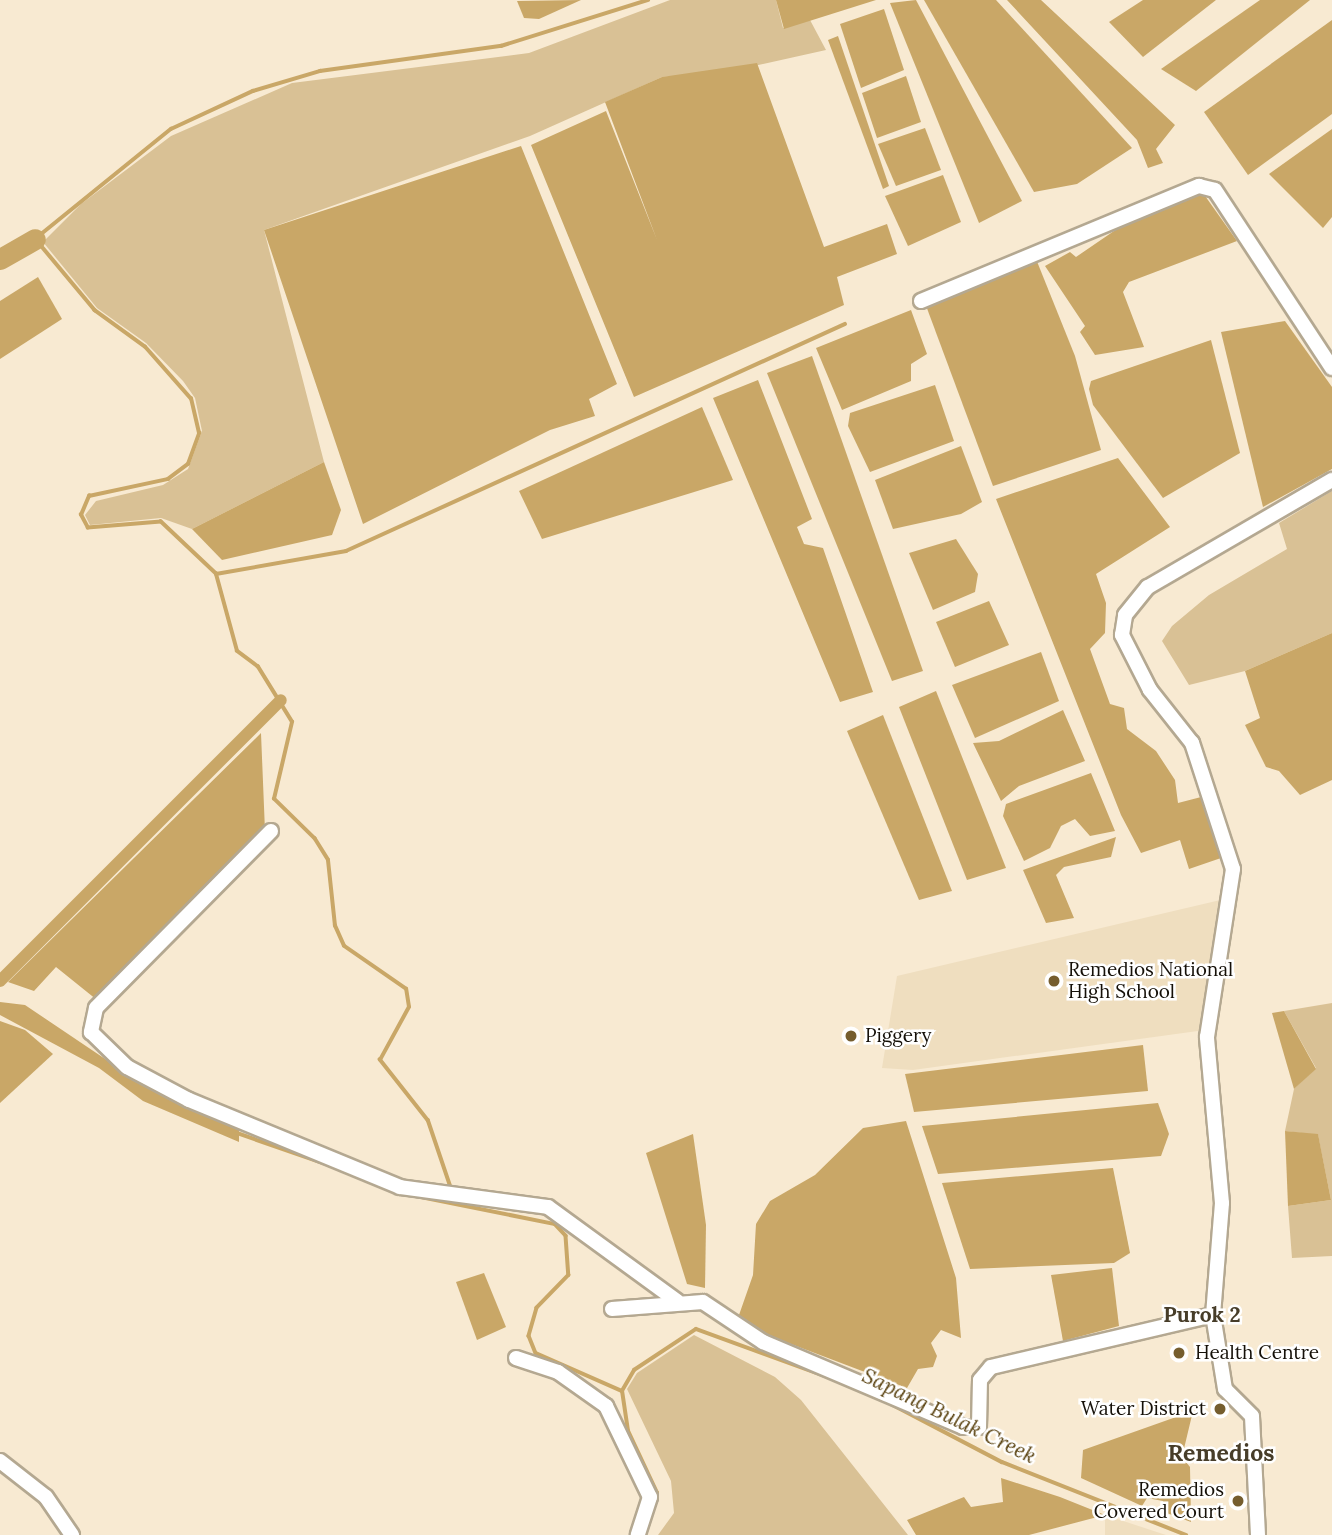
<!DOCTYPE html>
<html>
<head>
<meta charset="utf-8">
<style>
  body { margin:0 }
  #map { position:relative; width:1332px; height:1535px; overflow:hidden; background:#f8ead2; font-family:Lora,serif }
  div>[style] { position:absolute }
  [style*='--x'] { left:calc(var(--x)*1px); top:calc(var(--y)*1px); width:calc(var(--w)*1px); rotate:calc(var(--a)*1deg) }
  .built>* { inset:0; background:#efdebf }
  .green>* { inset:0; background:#d9c195 }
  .water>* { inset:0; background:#c9a767 }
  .stream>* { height:3.5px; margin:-1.75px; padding:0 1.75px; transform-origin:1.75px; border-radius:1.75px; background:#c9a767 }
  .canal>* { height:12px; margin:-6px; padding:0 6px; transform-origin:6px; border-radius:6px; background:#c9a767 }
  .river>* { height:21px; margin:-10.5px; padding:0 10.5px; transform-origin:10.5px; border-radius:10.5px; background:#c9a767 }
  .roads { filter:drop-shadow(2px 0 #b4a891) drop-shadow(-2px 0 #b4a891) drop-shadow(0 2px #b4a891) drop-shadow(0 -2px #b4a891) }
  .minor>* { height:14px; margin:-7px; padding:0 7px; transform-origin:7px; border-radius:7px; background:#fff }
  .dots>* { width:19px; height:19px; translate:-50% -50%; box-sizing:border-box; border:4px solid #fff; border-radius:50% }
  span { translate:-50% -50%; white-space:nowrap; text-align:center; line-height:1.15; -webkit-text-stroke:5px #fff; paint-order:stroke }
  .poi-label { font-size:19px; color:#151008 }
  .left { translate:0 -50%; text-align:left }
  .right { translate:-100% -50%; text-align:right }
  .neighbourhood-label { font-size:21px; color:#473d29; font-weight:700 }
  .water-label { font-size:21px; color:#5b4311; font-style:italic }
  .quarter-label { font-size:23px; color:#473d29; font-weight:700 }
</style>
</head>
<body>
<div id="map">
  <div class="built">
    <i style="clip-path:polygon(1229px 898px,1205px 1030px,913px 1070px,882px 1068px,897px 976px)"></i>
    <i style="clip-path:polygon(1105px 1515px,1166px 1535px,1105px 1535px)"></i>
  </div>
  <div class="green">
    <i style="clip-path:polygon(670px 0,776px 0,783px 28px,810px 20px,826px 50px,722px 73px,662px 77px,530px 136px,264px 230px,324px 462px,192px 529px,161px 518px,90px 525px,85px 515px,96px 501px,163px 485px,188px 469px,202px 431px,195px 398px,183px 381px,146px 343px,97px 308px,43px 242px,81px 204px,171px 136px,292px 83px,529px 53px)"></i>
    <i style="clip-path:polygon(1332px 491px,1332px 633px,1245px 671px,1189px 685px,1162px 641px,1172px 626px,1209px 595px,1287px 549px,1279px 523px)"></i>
    <i style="clip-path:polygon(1332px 1003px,1332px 1256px,1292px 1258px,1288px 1206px,1331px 1200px,1318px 1135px,1285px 1131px,1294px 1089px,1316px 1068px,1284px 1011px)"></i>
    <i style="clip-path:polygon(694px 1335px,775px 1377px,801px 1400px,908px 1535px,658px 1535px,674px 1513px,671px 1481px,627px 1389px,637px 1373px)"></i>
  </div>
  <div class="water">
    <i style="clip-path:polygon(581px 0,539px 19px,524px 18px,517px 1px)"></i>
    <i style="clip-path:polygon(776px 0,876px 0,784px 29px)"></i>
    <i style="clip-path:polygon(916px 0,1022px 201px,979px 223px,890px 3px)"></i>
    <i style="clip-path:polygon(924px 0,996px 0,1132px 148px,1077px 184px,1034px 192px)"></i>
    <i style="clip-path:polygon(1007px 0,1041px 0,1175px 125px,1156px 149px,1163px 163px,1148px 168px,1137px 140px)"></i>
    <i style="clip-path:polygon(1143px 0,1216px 0,1143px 57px,1109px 22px)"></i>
    <i style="clip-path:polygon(1260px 0,1310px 0,1196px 91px,1161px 69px)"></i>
    <i style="clip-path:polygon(884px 9px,904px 70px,861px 88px,840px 24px)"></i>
    <i style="clip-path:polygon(1332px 20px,1332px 114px,1248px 175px,1204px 112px)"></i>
    <i style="clip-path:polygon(838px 36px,889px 186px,883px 189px,828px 40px)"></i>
    <i style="clip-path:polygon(757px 63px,824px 247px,887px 224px,897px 254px,837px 277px,844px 305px,634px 397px,531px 145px,606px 111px,657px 240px,605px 102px,662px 77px)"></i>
    <i style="clip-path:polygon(906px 76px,921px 122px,877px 138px,862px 93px)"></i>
    <i style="clip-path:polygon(925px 128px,941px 170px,896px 186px,878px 144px)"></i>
    <i style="clip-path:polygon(1332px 129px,1332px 217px,1323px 228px,1269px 174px)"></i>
    <i style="clip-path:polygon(521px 146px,617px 384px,589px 399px,595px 416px,550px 430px,363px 524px,264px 230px)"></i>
    <i style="clip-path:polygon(943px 175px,961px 222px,908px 246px,885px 196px)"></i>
    <i style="clip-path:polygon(1203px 193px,1237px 241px,1129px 282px,1123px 292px,1144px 347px,1095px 355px,1080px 332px,1085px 326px,1045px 266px,1070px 252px,1076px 257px,1133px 218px)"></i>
    <i style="clip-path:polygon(1036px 259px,1075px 356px,1101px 450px,993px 486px,925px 303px)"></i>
    <i style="clip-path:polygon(38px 277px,62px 319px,0 359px,0 301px)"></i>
    <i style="clip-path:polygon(911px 310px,927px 354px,911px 364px,911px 381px,842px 410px,816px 348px)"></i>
    <i style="clip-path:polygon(1285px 321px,1332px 387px,1332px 469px,1263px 507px,1221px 332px)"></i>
    <i style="clip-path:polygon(1211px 340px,1240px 453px,1163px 498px,1093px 405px,1089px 389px,1091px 381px)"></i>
    <i style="clip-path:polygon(812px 356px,923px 671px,892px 681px,767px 373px)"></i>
    <i style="clip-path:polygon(758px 380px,812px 519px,797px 527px,804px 544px,823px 548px,873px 692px,840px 702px,713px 398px)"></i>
    <i style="clip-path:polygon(935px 385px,954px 441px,870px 472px,848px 426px,850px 413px)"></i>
    <i style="clip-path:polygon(702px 407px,733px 480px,542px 539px,519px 491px)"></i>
    <i style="clip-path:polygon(961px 446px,982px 502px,961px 514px,893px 529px,875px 480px)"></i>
    <i style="clip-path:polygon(1118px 458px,1170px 527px,1096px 574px,1106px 603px,1105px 633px,1090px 649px,1110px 704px,1124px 708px,1127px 729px,1156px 751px,1175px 780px,1178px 803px,1205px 796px,1221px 858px,1189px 869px,1180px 840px,1141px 853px,1121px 815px,996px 499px)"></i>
    <i style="clip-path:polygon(324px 462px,341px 510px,332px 535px,222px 560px,192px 529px)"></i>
    <i style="clip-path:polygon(956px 539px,978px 574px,975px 592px,933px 610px,909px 553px)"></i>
    <i style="clip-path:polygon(989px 601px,1009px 645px,955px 667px,936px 622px)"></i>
    <i style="clip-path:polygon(1332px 633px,1332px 780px,1300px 795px,1279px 771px,1266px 767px,1245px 725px,1260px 718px,1245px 671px)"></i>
    <i style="clip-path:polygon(1041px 652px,1059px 701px,975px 738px,952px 685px)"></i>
    <i style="clip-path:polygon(936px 691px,1006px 868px,967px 880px,899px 707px)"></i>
    <i style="clip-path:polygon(1063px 710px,1085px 761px,1019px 786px,1001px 801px,973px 743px,999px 741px)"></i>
    <i style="clip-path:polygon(883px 715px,952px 891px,919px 900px,847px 731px)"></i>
    <i style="clip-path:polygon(261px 733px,265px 831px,97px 1000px,56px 967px,34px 991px,8px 982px)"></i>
    <i style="clip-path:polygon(1091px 773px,1115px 831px,1090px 836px,1075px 819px,1061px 826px,1050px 848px,1024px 861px,1003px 816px,1006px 804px)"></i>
    <i style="clip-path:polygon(1116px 837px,1111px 857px,1064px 867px,1056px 875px,1074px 918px,1046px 923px,1023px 870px)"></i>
    <i style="clip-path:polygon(0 1002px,25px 1005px,129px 1075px,239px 1126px,239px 1142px,143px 1101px,99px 1068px,0 1015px)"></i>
    <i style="clip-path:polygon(1284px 1011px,1316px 1069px,1294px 1089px,1272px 1013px)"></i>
    <i style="clip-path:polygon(0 1021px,25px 1030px,53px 1054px,0 1103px)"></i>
    <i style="clip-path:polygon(1143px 1045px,1148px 1091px,914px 1112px,905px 1074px)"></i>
    <i style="clip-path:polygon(1158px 1103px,1169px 1134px,1161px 1156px,938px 1174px,922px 1126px)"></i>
    <i style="clip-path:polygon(906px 1121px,956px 1278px,961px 1338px,941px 1330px,931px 1343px,937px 1356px,933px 1367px,918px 1369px,907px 1388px,754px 1330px,739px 1315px,753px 1275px,756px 1224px,770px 1201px,815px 1175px,863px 1128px)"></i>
    <i style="clip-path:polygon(1285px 1131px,1318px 1134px,1331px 1200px,1288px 1206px)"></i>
    <i style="clip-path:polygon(693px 1134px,706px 1225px,705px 1288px,687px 1284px,646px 1153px)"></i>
    <i style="clip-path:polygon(1113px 1168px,1130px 1253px,1114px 1263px,970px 1269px,942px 1183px)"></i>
    <i style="clip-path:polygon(1112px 1268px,1119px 1326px,1063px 1341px,1051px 1275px)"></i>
    <i style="clip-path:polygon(484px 1273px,506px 1327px,477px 1340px,456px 1282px)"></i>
    <i style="clip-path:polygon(1193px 1411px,1182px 1457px,1190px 1467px,1191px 1522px,1164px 1512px,1163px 1501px,1147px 1498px,1142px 1506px,1081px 1478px,1083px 1450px)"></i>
    <i style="clip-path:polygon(1001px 1478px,1060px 1497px,1105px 1515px,1029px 1535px,916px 1535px,907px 1520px,964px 1497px,971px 1507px,1003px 1502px)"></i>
  </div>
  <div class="stream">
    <i style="--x:216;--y:574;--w:132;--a:-10"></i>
    <i style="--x:346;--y:551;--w:548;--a:-24.46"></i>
    <i style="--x:237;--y:1133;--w:101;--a:19.2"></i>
    <i style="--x:451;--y:1189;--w:72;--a:-108.7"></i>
    <i style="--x:428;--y:1121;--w:78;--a:-128.2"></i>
    <i style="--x:380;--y:1060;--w:60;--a:-61.3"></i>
    <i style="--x:409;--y:1007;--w:18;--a:-99"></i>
    <i style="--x:406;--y:989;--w:75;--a:-145.3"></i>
    <i style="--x:344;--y:946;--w:22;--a:-114"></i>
    <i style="--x:335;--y:926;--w:66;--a:-96.1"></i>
    <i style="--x:328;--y:860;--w:25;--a:-122"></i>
    <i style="--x:315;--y:839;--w:57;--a:-135.7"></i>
    <i style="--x:274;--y:799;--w:79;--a:-76.8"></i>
    <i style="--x:292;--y:722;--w:65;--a:-121.7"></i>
    <i style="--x:258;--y:667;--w:26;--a:-143"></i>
    <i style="--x:237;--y:651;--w:80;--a:-105.3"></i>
    <i style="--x:216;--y:574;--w:76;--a:-136.6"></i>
    <i style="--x:161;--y:522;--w:73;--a:175.3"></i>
    <i style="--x:88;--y:528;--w:15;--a:-118"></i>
    <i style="--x:81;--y:515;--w:21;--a:-67"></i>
    <i style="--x:89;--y:496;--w:81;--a:-12.1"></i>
    <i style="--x:168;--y:479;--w:25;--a:-37"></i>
    <i style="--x:188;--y:464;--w:33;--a:-70"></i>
    <i style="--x:199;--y:433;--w:35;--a:-103"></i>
    <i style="--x:191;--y:399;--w:69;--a:-131.5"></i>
    <i style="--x:145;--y:347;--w:62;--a:-144.2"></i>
    <i style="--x:95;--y:311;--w:94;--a:-129.8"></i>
    <i style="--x:35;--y:239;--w:175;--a:-39"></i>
    <i style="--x:171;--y:129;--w:90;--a:-24.9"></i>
    <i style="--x:253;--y:91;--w:70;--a:-16.6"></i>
    <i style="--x:320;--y:71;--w:183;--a:-7.9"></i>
    <i style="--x:501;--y:46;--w:154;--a:-17.4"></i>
    <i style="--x:401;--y:1193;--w:157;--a:11.4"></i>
    <i style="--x:555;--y:1224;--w:16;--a:47"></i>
    <i style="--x:566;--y:1236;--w:39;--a:86"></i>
    <i style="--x:569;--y:1275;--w:46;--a:134.1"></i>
    <i style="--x:537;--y:1308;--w:29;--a:106"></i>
    <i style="--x:529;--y:1336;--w:18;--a:68"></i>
    <i style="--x:536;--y:1353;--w:94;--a:23.8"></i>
    <i style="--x:891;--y:1404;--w:125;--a:27.6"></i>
    <i style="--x:1002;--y:1462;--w:198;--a:21.6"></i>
    <i style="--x:648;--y:1526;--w:34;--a:-75"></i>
    <i style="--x:657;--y:1493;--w:68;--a:-115.1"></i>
    <i style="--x:628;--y:1431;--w:40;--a:-98.5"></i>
    <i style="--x:622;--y:1391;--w:24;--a:-60"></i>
    <i style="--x:634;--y:1370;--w:74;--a:-33.5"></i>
    <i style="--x:696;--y:1329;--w:149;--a:20"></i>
  </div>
  <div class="canal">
    <i style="--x:0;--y:981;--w:397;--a:-45"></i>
  </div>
  <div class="river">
    <i style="--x:0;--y:259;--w:40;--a:-29.7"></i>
  </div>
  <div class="roads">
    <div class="minor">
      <i style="--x:921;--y:301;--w:301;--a:-22.5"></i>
      <i style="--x:1199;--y:186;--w:16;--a:14"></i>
      <i style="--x:1215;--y:190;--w:213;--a:56.7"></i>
      <i style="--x:271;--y:831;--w:249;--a:134.7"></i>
      <i style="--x:96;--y:1008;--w:25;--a:102"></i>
      <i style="--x:91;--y:1032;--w:50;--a:44.2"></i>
      <i style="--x:127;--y:1067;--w:70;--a:28"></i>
      <i style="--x:189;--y:1100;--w:228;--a:22.4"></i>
      <i style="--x:400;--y:1187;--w:149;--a:7.7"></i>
      <i style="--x:548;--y:1207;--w:160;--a:36.1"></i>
      <i style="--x:612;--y:1309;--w:91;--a:-4.4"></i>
      <i style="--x:703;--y:1302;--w:72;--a:33.7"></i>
      <i style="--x:763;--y:1342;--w:217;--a:23"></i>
      <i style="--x:963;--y:1427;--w:16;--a:0"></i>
      <i style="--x:979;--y:1427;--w:47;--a:-88.8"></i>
      <i style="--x:980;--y:1380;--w:17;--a:-50"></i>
      <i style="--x:991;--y:1367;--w:228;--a:-13.2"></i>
      <i style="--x:516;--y:1358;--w:44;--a:18.4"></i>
      <i style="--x:558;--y:1372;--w:59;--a:35.3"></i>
      <i style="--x:606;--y:1406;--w:101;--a:64.2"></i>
      <i style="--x:650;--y:1497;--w:40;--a:108"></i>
      <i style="--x:0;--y:1461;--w:58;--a:38"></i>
      <i style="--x:46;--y:1497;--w:46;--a:55.6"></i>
      <i style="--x:1258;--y:1535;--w:119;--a:-92.9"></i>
      <i style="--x:1252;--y:1416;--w:38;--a:-135"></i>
      <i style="--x:1225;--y:1389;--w:75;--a:-99.2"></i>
      <i style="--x:1213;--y:1315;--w:112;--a:-85.4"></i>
      <i style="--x:1222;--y:1203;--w:167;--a:-95.2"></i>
      <i style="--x:1207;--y:1037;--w:170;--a:-81.2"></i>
      <i style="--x:1233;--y:869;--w:133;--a:-108"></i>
      <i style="--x:1192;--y:743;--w:68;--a:-128.4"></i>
      <i style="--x:1150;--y:690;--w:62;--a:-117"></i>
      <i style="--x:1122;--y:635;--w:20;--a:-81"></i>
      <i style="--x:1125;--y:615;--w:36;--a:-51"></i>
      <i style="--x:1148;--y:587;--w:213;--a:-30.2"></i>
    </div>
  </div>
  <div class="dots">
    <i style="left:1054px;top:981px;background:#755d2e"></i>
    <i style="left:851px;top:1036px;background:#755d2e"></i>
    <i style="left:1179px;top:1353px;background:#755d2e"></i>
    <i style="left:1220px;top:1409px;background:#755d2e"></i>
    <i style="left:1238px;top:1501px;background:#755d2e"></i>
  </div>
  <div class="poi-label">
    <span class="left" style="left:1068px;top:981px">Remedios National<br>High School</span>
    <span class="left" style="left:865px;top:1036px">Piggery</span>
    <span class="left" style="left:1195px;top:1353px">Health Centre</span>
    <span class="right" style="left:1206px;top:1409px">Water District</span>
    <span class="right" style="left:1224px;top:1501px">Remedios<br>Covered Court</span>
  </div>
  <div class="neighbourhood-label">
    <span style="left:1202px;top:1315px">Purok 2</span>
  </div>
  <div class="water-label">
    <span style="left:949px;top:1416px;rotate:26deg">Sapang Bulak Creek</span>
  </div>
  <div class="quarter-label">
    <span style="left:1221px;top:1453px">Remedios</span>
  </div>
</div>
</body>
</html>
